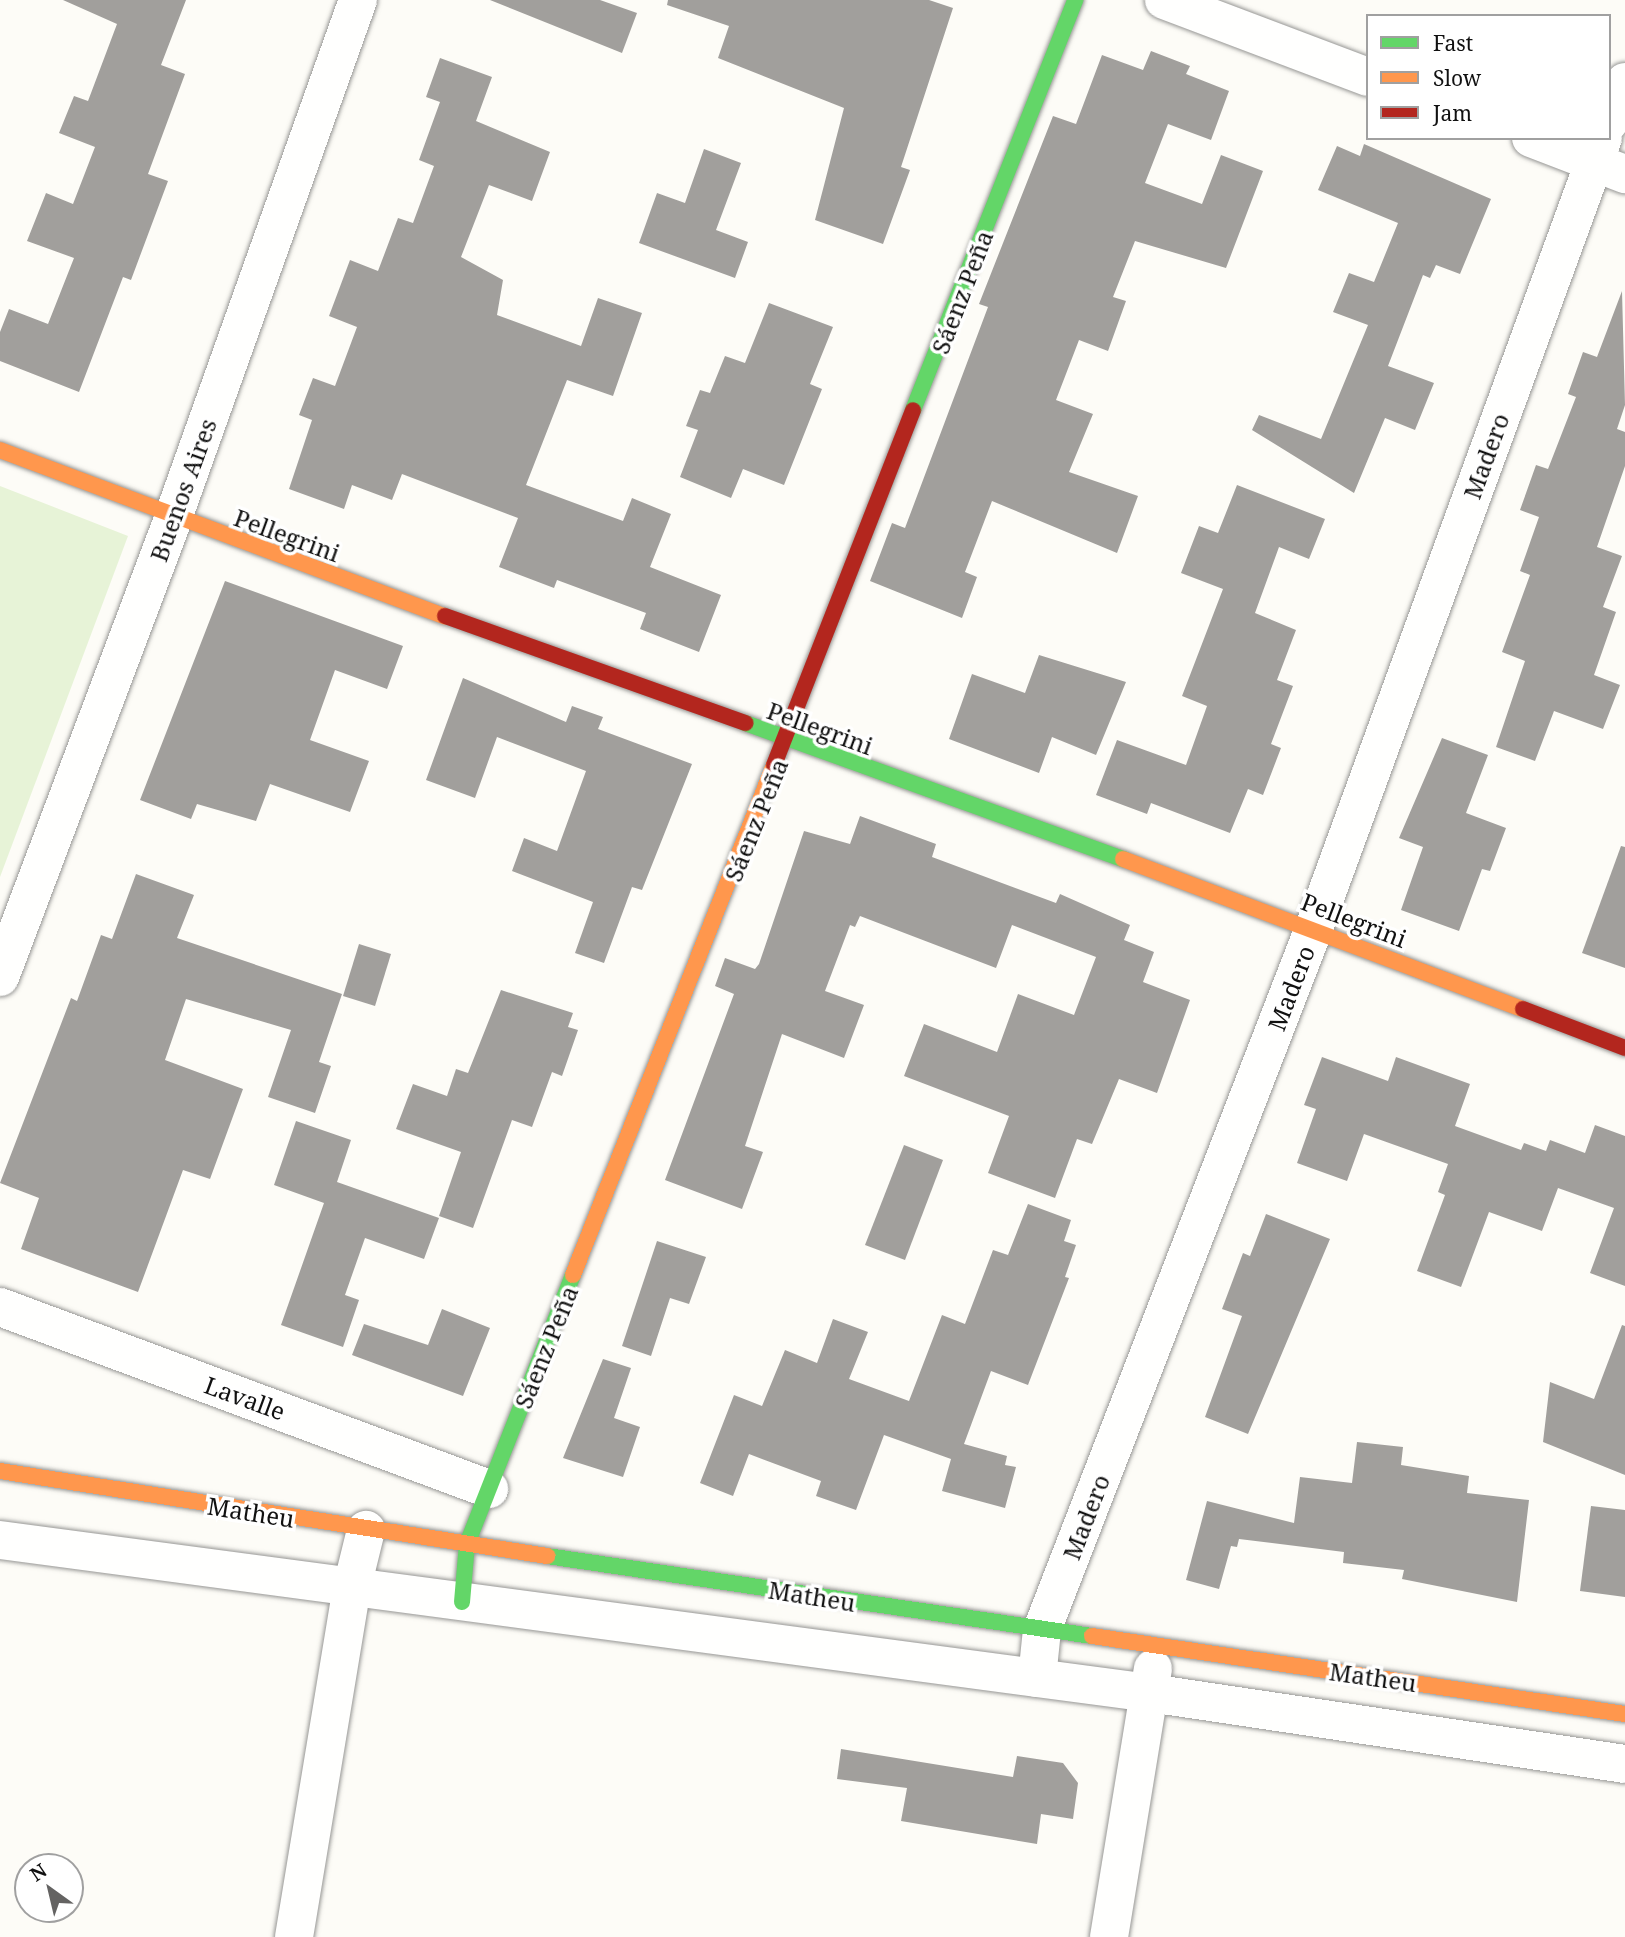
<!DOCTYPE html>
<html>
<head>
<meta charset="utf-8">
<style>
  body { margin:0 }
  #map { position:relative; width:1625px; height:1937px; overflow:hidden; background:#fdfcf7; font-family:"Noto Serif",serif }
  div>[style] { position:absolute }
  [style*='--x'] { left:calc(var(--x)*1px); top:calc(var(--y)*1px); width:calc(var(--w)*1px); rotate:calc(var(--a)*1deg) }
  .green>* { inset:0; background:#e7f3d7 }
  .building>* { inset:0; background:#a19f9c }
  .roads { filter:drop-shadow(0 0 2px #979795) drop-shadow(0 0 2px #979795) }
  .street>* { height:38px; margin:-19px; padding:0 19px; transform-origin:19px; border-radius:19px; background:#fffffe }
  .fast>* { height:16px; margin:-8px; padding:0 8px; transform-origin:8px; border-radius:8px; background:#63d668 }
  .slow>* { height:16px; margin:-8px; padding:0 8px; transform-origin:8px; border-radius:8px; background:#ff974d }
  .jam>* { height:16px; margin:-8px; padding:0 8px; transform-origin:8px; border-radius:8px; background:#b3261e }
  span { translate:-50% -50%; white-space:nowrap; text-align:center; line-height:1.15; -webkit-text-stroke:7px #fff; paint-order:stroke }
  .street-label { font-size:24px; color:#111 }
  .legend { position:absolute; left:1366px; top:14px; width:245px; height:126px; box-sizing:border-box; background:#fff; border:2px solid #a0a0a0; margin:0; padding:9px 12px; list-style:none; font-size:21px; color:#111 }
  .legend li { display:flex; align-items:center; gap:14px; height:35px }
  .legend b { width:35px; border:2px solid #a0a0a0 }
  .north { position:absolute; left:14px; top:1853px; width:70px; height:70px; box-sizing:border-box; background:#fff; border:2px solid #a0a0a0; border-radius:50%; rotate:326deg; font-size:19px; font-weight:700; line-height:28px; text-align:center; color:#111 }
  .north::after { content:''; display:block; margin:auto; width:24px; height:32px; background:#646362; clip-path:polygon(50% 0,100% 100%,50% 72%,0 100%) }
</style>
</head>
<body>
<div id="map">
  <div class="green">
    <div style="clip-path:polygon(0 486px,128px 536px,0 877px)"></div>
  </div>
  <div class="building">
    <div style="clip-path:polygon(63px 0,186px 0,161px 65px,185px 74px,148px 174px,168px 181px,131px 280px,123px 277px,79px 392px,0 361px,0 332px,9px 309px,48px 324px,74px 258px,27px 241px,46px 193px,73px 204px,95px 147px,59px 133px,74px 96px,88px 101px,117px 24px)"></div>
    <div style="clip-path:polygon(490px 0,600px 0,637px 13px,622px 53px)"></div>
    <div style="clip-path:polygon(668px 0,929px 0,953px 8px,901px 167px,910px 170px,883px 244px,815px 220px,844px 108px,718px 58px,729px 26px,667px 5px)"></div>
    <div style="clip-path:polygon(1151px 51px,1190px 66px,1186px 74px,1229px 91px,1211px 140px,1168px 124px,1145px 183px,1202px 204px,1221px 155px,1263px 171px,1226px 268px,1135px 241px,1113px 297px,1126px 301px,1108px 351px,1079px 340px,1056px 400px,1093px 414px,1069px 472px,1138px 496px,1117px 553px,992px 501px,965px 572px,977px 577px,962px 618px,870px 581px,892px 523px,905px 528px,988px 307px,979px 304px,1053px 116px,1076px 124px,1102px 55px,1143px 70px)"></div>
    <div style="clip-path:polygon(440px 58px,492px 77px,476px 121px,550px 152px,532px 201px,489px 185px,461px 257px,503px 280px,497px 315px,581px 346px,598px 298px,642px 313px,613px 396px,567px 380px,526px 485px,623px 521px,632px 498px,671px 514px,650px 567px,721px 595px,699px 652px,640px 629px,646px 613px,557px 580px,554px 588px,499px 567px,518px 518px,402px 474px,392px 500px,352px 485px,344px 509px,289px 489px,312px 420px,299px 415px,313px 378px,335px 386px,357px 327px,329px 316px,350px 260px,378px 271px,398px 218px,413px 223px,434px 166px,419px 160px,440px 102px,426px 97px)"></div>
    <div style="clip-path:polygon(1364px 144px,1491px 199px,1460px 274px,1436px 265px,1430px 278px,1423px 275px,1388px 366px,1434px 383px,1415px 430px,1385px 418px,1354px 493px,1252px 430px,1259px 415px,1321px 439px,1368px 325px,1333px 312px,1349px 273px,1374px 282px,1398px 223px,1318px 190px,1337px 146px,1360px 156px)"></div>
    <div style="clip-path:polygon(704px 149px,741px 163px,716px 230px,748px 242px,735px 278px,639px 243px,657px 193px,685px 203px)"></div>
    <div style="clip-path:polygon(1622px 291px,1625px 405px,1617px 429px,1625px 432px,1625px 466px,1597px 547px,1622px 556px,1603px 607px,1616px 612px,1594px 675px,1620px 685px,1603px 729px,1554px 711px,1535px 761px,1496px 747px,1525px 661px,1502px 652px,1530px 575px,1520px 571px,1539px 517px,1520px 510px,1536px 465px,1548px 469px,1576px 397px,1568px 394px,1583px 352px,1597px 357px)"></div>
    <div style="clip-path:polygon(769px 303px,833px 327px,810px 384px,822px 389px,784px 485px,743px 469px,731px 498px,680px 477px,698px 430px,686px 426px,700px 390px,710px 393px,725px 356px,745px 363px)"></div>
    <div style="clip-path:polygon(1237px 485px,1325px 519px,1309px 559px,1279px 547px,1255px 613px,1296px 630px,1277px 680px,1293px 686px,1271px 744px,1281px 748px,1263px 795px,1248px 789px,1230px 833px,1151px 803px,1147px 814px,1096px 795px,1117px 740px,1186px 765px,1207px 706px,1182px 696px,1223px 589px,1181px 573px,1199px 526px,1218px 533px)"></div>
    <div style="clip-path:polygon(225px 581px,403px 646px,387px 689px,335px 670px,310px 740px,369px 761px,350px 812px,270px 784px,256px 821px,197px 804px,191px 819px,140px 800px)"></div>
    <div style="clip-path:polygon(1039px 655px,1126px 682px,1096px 755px,1052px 737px,1039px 773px,949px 739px,972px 674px,1025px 693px)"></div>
    <div style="clip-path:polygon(463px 678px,566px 722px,572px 706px,603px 717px,598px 729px,692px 764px,642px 890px,632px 887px,604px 963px,575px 953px,593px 902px,512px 871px,524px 838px,557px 851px,586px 771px,497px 737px,475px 798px,426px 780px)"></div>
    <div style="clip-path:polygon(1442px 738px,1488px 755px,1466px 813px,1506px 828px,1490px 871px,1482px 869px,1459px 931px,1401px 910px,1423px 847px,1399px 838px)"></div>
    <div style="clip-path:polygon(860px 816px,936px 844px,932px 857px,1056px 903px,1060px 894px,1130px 925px,1124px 940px,1154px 952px,1143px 982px,1190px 1000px,1157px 1093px,1119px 1079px,1092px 1144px,1077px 1139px,1055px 1198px,988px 1173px,1009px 1116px,904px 1076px,924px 1024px,997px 1052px,1018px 994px,1074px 1015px,1096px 957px,1012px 925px,996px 968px,860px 916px,855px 927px,850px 925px,825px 991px,864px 1005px,844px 1058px,782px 1034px,745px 1146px,763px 1152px,742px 1209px,665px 1180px,734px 994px,715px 986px,725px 958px,755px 969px,759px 964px,804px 831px,850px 844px)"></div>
    <div style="clip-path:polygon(1621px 846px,1625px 847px,1625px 968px,1582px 953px)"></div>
    <div style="clip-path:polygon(136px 874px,194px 895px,177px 938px,342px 994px,319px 1062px,331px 1066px,315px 1113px,268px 1097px,291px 1030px,186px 999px,165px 1060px,243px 1089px,210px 1179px,183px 1170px,138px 1292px,21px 1249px,39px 1198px,0 1183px,71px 998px,77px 1001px,101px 935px,112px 939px)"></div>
    <div style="clip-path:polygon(359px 944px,391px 954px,375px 1006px,343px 996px)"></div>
    <div style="clip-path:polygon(501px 990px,573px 1013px,568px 1027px,578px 1030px,562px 1076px,552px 1072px,532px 1127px,512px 1120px,473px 1228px,439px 1216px,461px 1152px,396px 1129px,413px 1084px,447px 1096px,456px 1069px,468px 1073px)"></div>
    <div style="clip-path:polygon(1322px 1057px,1388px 1081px,1396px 1057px,1470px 1084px,1455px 1126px,1521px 1150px,1524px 1143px,1546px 1151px,1550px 1140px,1585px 1153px,1595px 1125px,1625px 1136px,1625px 1286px,1590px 1273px,1614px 1208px,1558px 1188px,1542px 1231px,1489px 1212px,1461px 1287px,1417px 1271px,1445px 1195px,1438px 1192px,1448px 1164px,1364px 1134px,1347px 1181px,1297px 1163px,1316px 1109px,1304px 1105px)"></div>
    <div style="clip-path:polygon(296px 1121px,351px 1140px,337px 1182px,439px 1218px,424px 1259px,365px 1238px,345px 1295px,359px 1300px,343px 1347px,281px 1325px,324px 1203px,274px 1185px)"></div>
    <div style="clip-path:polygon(904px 1145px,943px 1160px,905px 1260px,865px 1245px)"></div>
    <div style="clip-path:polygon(1028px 1204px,1071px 1220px,1064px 1241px,1076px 1245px,1065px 1277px,1069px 1278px,1028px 1385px,991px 1371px,964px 1444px,1007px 1456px,1005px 1465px,1016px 1467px,1005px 1508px,942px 1491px,951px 1459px,884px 1435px,856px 1510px,816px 1496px,821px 1481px,749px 1454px,733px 1496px,700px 1483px,734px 1395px,762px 1406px,785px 1350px,817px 1363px,833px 1319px,868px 1332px,849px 1379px,909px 1401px,942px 1315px,965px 1324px,993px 1250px,1008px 1255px)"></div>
    <div style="clip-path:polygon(1266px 1214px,1330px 1239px,1248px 1434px,1205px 1417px,1242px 1316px,1222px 1309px,1243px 1253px,1250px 1256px)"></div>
    <div style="clip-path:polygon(657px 1241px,706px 1257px,689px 1304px,670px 1298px,651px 1356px,622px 1346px)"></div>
    <div style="clip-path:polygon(442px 1309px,490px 1328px,463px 1396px,352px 1355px,364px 1324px,428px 1345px)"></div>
    <div style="clip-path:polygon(1622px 1325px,1625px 1326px,1625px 1475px,1543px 1442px,1550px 1382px,1594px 1399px)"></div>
    <div style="clip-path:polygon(603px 1359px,631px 1368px,614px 1418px,640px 1427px,623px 1477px,563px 1458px)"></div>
    <div style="clip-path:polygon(1357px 1442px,1403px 1447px,1401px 1465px,1469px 1476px,1467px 1493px,1529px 1500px,1517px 1602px,1402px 1579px,1404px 1570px,1343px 1563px,1344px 1552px,1239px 1539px,1237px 1547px,1231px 1546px,1219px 1589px,1186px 1580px,1207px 1501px,1294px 1523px,1300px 1477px,1352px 1483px)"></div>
    <div style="clip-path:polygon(1591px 1506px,1625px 1510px,1625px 1597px,1580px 1591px)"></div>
    <div style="clip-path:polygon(841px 1749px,1013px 1777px,1017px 1756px,1063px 1763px,1078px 1783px,1073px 1819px,1041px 1814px,1037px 1844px,901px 1821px,907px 1788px,837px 1779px)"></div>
  </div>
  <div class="roads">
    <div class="street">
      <div style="--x:1164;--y:0;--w:218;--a:20.7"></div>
      <div style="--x:1609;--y:122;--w:43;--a:-68.2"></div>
      <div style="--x:1531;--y:138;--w:101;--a:21"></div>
      <div style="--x:0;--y:977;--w:491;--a:-69.3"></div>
      <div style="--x:173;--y:518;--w:550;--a:-70.35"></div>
      <div style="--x:0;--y:1307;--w:522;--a:20.41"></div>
      <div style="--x:0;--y:1540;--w:1160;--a:7.58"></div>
      <div style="--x:1150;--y:1693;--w:480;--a:8.5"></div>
      <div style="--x:1037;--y:1678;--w:48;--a:-84.1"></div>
      <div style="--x:1042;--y:1630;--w:753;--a:-68.82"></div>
      <div style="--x:1314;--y:928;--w:841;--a:-69.91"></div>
      <div style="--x:294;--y:1937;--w:355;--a:-80.6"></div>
      <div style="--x:352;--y:1587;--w:59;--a:-76.2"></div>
      <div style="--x:1109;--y:1937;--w:272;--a:-80.7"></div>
    </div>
    <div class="fast">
      <div style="--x:913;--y:410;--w:441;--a:-68.4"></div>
      <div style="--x:745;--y:723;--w:402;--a:19.8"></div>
      <div style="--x:547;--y:1556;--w:551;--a:8.35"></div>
      <div style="--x:462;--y:1602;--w:58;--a:-85.1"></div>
      <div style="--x:467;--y:1544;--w:289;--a:-68.5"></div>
    </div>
    <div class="slow">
      <div style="--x:0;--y:450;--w:475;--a:20.5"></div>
      <div style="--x:1123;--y:859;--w:427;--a:20.6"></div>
      <div style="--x:573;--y:1275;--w:548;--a:-68.49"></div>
      <div style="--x:0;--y:1471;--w:554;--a:8.83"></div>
      <div style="--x:1092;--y:1636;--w:539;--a:8.33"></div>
    </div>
    <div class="jam">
      <div style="--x:445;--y:616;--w:319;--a:19.6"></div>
      <div style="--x:774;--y:765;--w:381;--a:-68.6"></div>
      <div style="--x:1523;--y:1009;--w:109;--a:20.9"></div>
    </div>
  </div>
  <div class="street-label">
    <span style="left:962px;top:292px;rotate:-69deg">Sáenz Peña</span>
    <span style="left:1486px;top:456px;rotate:-70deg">Madero</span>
    <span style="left:183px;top:490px;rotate:-70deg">Buenos Aires</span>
    <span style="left:287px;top:535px;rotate:20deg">Pellegrini</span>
    <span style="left:820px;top:728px;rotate:20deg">Pellegrini</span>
    <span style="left:756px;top:820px;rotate:-68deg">Sáenz Peña</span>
    <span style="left:1354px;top:920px;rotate:21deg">Pellegrini</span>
    <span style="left:1291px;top:988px;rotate:-69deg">Madero</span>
    <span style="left:546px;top:1347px;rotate:-68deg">Sáenz Peña</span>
    <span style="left:245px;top:1398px;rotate:20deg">Lavalle</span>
    <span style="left:251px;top:1512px;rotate:9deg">Matheu</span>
    <span style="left:1086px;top:1517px;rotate:-69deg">Madero</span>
    <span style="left:812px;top:1596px;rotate:9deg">Matheu</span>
    <span style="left:1373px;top:1677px;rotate:8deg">Matheu</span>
  </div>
  <ul class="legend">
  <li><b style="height:9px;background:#63d668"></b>Fast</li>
  <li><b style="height:9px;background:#ff974d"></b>Slow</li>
  <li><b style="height:9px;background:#b3261e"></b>Jam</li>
  </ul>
  <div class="north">N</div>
</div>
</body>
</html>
